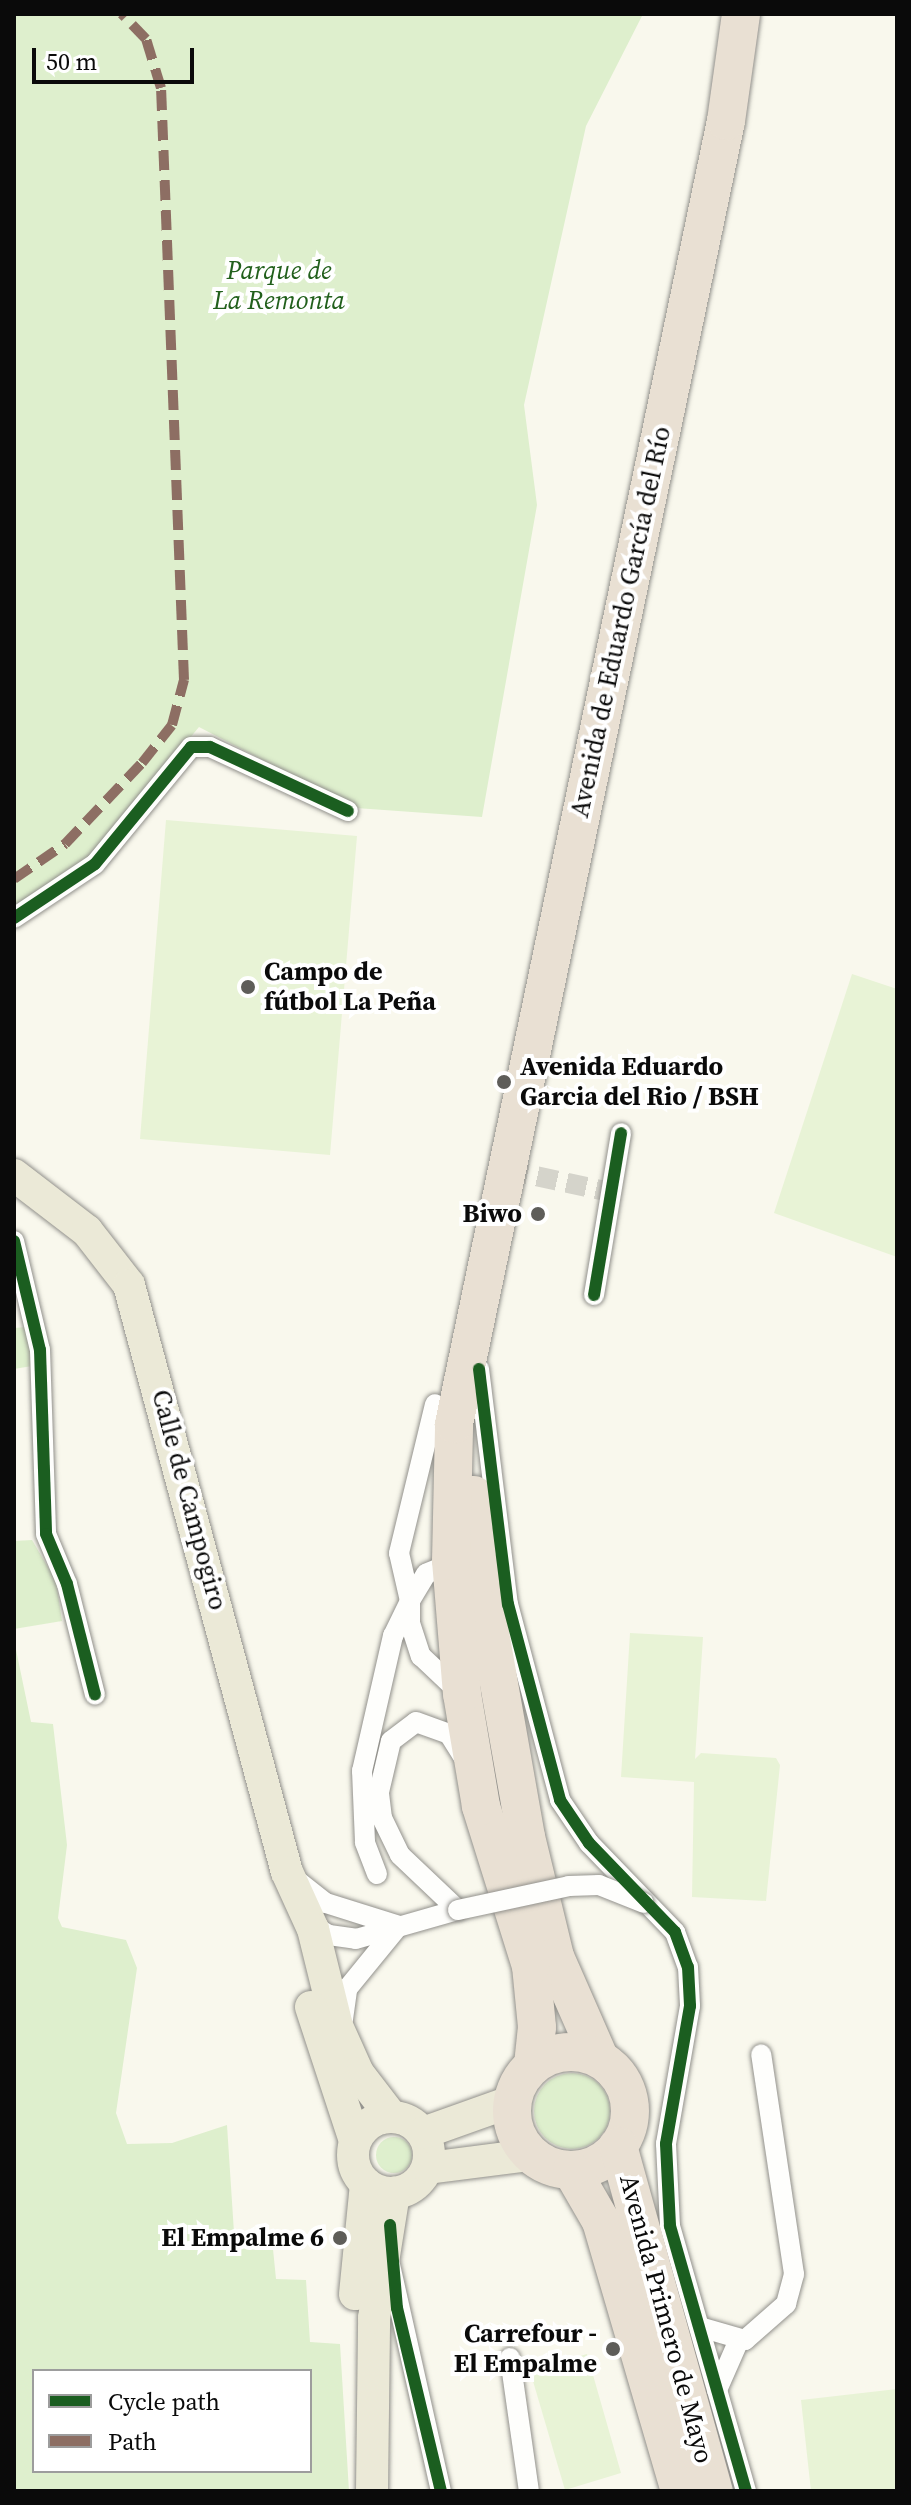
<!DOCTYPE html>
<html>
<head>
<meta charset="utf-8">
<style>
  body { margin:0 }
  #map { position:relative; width:911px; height:2505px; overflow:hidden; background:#f9f8ed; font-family:"Source Serif 4",serif }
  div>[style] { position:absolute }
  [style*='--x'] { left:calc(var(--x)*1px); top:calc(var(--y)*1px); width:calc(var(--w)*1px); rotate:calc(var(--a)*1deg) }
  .green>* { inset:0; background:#deefcd }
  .round { border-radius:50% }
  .pitch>* { inset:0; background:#e8f3d6 }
  .street-tunnel>* { height:20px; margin-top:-10px; transform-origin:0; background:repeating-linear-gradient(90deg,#d5d4cb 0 20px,transparent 0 30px) }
  .roads { filter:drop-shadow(0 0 2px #92918c) drop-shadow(0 0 2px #92918c) }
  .street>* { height:20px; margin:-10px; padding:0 10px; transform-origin:10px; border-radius:10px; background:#fefefc }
  .primary>* { height:32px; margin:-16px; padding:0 16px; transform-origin:16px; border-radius:16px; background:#ebe9d7 }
  .primary>.ring { margin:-16px; padding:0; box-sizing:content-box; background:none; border:32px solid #ebe9d7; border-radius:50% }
  .highway>* { height:38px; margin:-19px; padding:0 19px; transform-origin:19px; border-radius:19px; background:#e9e0d3 }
  .highway>.ring { margin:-19px; padding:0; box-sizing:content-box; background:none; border:38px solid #e9e0d3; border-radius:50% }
  .bridges { filter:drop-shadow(0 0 2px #92918c) drop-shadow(0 0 2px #92918c) }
  .street-bridge>* { height:20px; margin:-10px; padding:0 10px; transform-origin:10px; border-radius:10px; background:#fefefc }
  .quiet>* { height:10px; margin-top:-5px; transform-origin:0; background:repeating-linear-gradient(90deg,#8d6e63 0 20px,transparent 0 30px) }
  .cycleway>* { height:12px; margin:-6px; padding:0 6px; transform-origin:6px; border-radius:6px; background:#1b5e20 }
  .dots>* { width:22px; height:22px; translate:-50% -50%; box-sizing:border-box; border:4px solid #fff; border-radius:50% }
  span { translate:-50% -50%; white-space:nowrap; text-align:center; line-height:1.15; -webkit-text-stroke:8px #fff; paint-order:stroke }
  .park-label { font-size:26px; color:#22601c; font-style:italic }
  .street-label { font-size:26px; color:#0a0a0a }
  .poi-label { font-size:26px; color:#0a0a0a; font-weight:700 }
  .left { translate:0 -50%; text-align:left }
  .right { translate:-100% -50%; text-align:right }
  .frame { position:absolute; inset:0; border:16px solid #0a0a0a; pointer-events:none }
  .legend { position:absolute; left:32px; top:2369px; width:280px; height:104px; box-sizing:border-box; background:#fff; border:2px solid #9d9d9d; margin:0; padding:10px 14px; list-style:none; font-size:24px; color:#0a0a0a }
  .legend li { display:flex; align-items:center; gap:16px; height:40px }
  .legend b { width:40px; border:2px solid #9d9d9d }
  .scale { position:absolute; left:32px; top:48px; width:162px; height:36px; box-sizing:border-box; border:4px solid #0a0a0a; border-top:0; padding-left:10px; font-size:24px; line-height:28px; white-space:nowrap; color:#0a0a0a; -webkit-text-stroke:6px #fff; paint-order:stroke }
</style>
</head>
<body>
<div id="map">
  <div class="green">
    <div style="clip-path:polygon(14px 14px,643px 14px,586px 126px,524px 405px,537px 505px,482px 817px,356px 808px,199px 727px,89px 859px,14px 907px)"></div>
    <div style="clip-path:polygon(27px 1327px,32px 1366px,14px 1369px,14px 1328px)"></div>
    <div style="clip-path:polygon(32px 1540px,56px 1581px,62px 1621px,14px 1629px,14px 1541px)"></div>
    <div style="clip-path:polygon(evenodd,14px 1640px,31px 1722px,53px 1724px,67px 1845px,58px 1918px,62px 1927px,126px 1940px,137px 1968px,116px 2113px,127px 2144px,172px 2143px,227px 2125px,235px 2248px,273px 2249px,276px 2279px,306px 2280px,310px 2342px,340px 2344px,349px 2491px,14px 2491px,14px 1640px,310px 2371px,310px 2471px,34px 2471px,34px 2371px,310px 2371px)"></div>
    <div class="round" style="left:534px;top:2073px;width:76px;height:76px"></div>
    <div class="round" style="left:376px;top:2137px;width:36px;height:36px"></div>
  </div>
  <div class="pitch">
    <div style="clip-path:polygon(166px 820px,357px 836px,330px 1155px,140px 1139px)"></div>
    <div style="clip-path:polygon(852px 974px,897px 989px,897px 1257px,774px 1213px)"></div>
    <div style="clip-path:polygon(630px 1633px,703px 1637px,695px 1759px,701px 1753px,776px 1758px,780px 1765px,766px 1901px,692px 1897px,694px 1782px,621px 1777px)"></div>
    <div style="clip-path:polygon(587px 2354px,621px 2473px,565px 2490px,530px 2371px)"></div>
    <div style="clip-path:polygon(897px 2389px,897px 2491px,811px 2491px,801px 2400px)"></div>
  </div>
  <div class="street-tunnel">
    <div style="--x:508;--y:1170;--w:104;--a:12.2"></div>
  </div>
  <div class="roads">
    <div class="street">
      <div style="--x:14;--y:918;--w:97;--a:-33.7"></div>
      <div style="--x:95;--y:864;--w:151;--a:-50.6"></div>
      <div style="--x:191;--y:747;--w:19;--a:0"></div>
      <div style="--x:210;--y:747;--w:152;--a:24.9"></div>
      <div style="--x:14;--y:1241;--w:112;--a:76.6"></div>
      <div style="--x:40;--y:1350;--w:184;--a:88.1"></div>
      <div style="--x:46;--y:1534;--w:54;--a:67.2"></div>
      <div style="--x:67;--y:1584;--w:114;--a:75.8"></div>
      <div style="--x:594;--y:1295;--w:164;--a:-80.5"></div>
      <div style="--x:479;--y:1369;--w:237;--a:83"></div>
      <div style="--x:508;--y:1604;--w:203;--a:75.1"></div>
      <div style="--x:560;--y:1800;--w:52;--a:56"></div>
      <div style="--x:589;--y:1843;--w:124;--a:46"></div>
      <div style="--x:675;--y:1932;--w:37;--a:70"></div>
      <div style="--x:688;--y:1967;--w:39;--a:87"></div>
      <div style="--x:690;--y:2006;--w:140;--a:99.9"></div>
      <div style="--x:666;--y:2144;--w:82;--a:87.2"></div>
      <div style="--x:670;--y:2226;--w:276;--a:74"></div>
      <div style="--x:455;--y:1562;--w:31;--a:158"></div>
      <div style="--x:426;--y:1574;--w:31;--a:121"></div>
      <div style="--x:410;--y:1601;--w:22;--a:90"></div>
      <div style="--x:410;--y:1623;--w:35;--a:72"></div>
      <div style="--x:421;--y:1656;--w:55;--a:43.5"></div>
      <div style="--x:377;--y:1874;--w:34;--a:-111"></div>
      <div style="--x:365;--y:1842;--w:71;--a:-92.4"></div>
      <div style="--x:362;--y:1771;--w:139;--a:-77.1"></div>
      <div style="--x:393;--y:1636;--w:39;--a:-64"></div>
      <div style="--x:410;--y:1601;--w:49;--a:-102.9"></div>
      <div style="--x:399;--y:1553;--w:153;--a:-76.4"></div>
      <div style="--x:295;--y:1879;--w:39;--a:38"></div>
      <div style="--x:326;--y:1903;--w:77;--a:17.5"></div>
      <div style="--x:307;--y:1922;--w:26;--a:31"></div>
      <div style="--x:329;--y:1935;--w:27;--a:8"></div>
      <div style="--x:356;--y:1939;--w:106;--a:-15.9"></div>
      <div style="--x:458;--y:1910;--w:80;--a:-136.5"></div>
      <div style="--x:400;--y:1855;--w:41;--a:-115.9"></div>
      <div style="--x:382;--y:1818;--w:26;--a:-97"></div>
      <div style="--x:379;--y:1792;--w:52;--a:-76.8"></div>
      <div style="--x:391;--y:1741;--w:31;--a:-37"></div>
      <div style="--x:416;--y:1722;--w:35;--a:20"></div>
      <div style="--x:449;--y:1734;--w:26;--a:58"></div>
      <div style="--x:343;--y:2019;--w:30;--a:-82"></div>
      <div style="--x:347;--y:1989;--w:77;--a:-50.8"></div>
      <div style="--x:390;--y:2265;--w:232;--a:77.3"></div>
      <div style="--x:700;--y:2327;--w:47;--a:16.1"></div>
      <div style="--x:745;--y:2340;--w:55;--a:-41.3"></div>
      <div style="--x:786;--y:2304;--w:31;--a:-75"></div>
      <div style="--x:794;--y:2274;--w:222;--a:-98.5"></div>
      <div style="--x:510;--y:2358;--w:134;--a:81.9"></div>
      <div style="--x:717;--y:2390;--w:55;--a:-66.3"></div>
    </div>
    <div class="primary">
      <div style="--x:14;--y:1175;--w:92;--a:37.5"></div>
      <div style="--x:87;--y:1231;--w:68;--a:52.1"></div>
      <div style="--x:129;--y:1285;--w:608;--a:74.94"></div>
      <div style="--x:287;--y:1872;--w:63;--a:65.5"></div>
      <div style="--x:313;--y:1929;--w:100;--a:76.1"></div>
      <div style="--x:337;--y:2026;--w:51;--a:65.9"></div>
      <div style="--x:358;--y:2073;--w:54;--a:52.5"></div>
      <div style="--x:311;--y:2007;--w:141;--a:71.8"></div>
      <div class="ring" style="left:353px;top:2117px;width:44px;height:44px"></div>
      <div style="--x:423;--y:2133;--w:96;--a:-19.6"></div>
      <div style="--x:428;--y:2168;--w:103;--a:-7.3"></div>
      <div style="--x:355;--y:2294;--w:111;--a:-84.3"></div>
      <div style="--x:372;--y:2491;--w:173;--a:-89.3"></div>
      <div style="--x:374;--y:2318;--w:127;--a:-80.9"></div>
    </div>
    <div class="highway">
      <div style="--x:474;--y:1495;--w:116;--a:84"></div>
      <div style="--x:486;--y:1610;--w:230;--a:80"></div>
      <div style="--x:526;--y:1837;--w:123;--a:76.4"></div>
      <div style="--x:555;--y:1957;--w:109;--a:66.3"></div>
      <div class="ring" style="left:512px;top:2052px;width:80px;height:80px"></div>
      <div style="--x:533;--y:2065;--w:38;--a:-84"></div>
      <div style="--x:537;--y:2027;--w:61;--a:-95.6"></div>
      <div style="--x:531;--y:1966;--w:168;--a:-107.4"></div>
      <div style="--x:481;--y:1806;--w:114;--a:-99.6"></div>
      <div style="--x:462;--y:1694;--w:133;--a:-94.7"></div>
      <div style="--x:451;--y:1561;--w:137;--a:-88.7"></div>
      <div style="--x:454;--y:1424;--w:1331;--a:-78.21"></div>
      <div style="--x:726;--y:121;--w:108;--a:-82"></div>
      <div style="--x:618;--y:2146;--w:358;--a:74.5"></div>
      <div style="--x:572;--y:2171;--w:58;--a:59.9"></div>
      <div style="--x:601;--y:2221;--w:281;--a:73.7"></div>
    </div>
  </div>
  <div class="bridges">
    <div class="street-bridge">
      <div style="--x:458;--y:1910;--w:114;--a:-12.2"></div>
      <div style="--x:569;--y:1886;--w:30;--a:-2"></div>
      <div style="--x:599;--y:1885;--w:48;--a:21.8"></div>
    </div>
  </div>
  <div class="quiet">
    <div style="--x:14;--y:879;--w:62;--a:-34.5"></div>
    <div style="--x:65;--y:844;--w:112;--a:-46.5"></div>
    <div style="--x:142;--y:763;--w:48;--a:-51.7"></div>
    <div style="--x:172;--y:725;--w:47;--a:-75.1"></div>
    <div style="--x:184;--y:680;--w:592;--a:-92.22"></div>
    <div style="--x:161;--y:88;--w:51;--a:-107"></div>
    <div style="--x:146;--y:39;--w:35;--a:-134"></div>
  </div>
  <div class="cycleway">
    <div style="--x:14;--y:918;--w:97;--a:-33.7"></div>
    <div style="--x:95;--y:864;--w:151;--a:-50.6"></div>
    <div style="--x:191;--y:747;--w:19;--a:0"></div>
    <div style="--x:210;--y:747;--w:152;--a:24.9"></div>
    <div style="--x:14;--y:1241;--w:112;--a:76.6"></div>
    <div style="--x:40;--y:1350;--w:184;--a:88.1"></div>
    <div style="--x:46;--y:1534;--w:54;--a:67.2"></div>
    <div style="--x:67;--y:1584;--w:114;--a:75.8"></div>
    <div style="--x:594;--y:1295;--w:164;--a:-80.5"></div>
    <div style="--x:479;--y:1369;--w:237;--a:83"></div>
    <div style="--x:508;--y:1604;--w:203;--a:75.1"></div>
    <div style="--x:560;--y:1800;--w:52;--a:56"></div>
    <div style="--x:589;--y:1843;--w:124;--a:46"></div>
    <div style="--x:675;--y:1932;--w:37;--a:70"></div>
    <div style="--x:688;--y:1967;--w:39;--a:87"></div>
    <div style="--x:690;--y:2006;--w:140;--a:99.9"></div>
    <div style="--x:666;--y:2144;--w:82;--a:87.2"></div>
    <div style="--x:670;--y:2226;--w:276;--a:74"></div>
    <div style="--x:390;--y:2225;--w:83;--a:85.2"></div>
    <div style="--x:397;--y:2308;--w:188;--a:76.5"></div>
  </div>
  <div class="dots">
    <div style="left:248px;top:987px;background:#5e5d59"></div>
    <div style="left:504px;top:1082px;background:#5e5d59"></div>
    <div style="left:538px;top:1214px;background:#5e5d59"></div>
    <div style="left:340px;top:2238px;background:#5e5d59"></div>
    <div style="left:613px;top:2349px;background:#5e5d59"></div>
  </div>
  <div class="park-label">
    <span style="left:279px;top:286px">Parque de<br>La Remonta</span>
  </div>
  <div class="street-label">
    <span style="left:621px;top:622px;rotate:-78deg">Avenida de Eduardo García del Río</span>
    <span style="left:189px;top:1500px;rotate:75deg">Calle de Campogiro</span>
    <span style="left:666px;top:2319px;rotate:75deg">Avenida Primero de Mayo</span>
  </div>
  <div class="poi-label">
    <span class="left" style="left:264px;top:987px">Campo de<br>fútbol La Peña</span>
    <span class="left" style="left:520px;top:1082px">Avenida Eduardo<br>Garcia del Rio / BSH</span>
    <span class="right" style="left:522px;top:1214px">Biwo</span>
    <span class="right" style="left:324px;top:2238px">El Empalme 6</span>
    <span class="right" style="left:597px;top:2349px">Carrefour -<br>El Empalme</span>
  </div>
  <div class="frame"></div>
  <ul class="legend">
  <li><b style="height:10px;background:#1b5e20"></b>Cycle path</li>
  <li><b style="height:10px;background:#8d6e63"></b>Path</li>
  </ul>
  <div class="scale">50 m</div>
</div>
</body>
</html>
